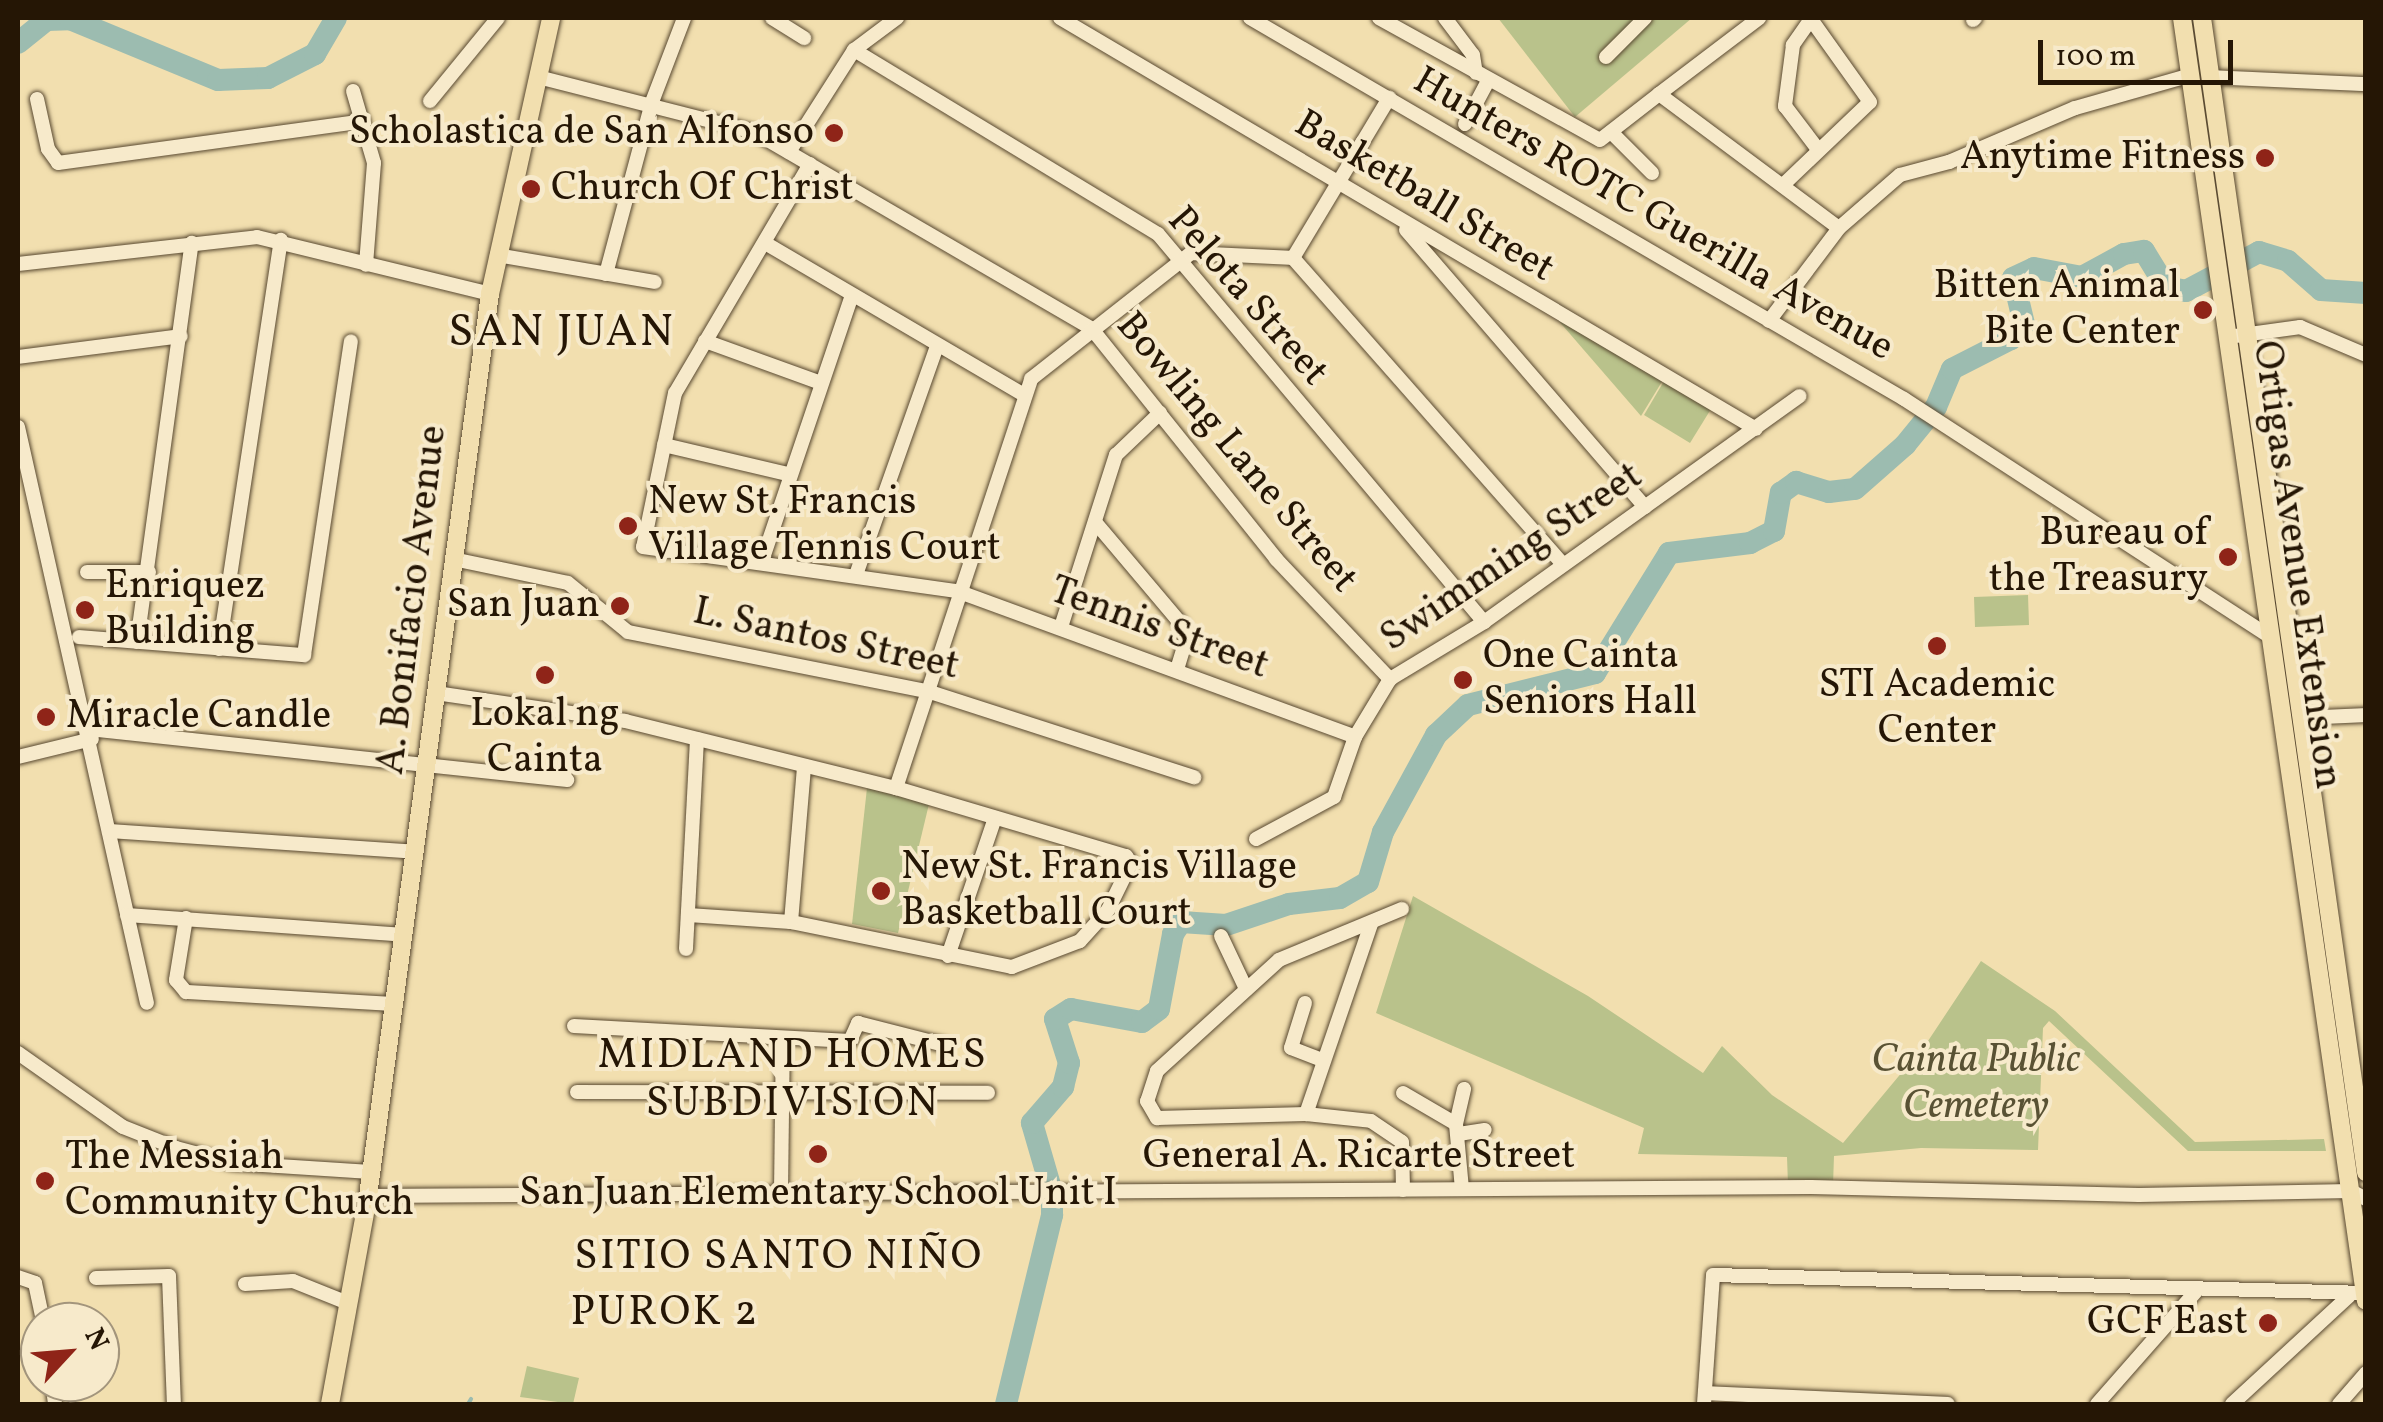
<!DOCTYPE html>
<html>
<head>
<meta charset="utf-8">
<style>
  body { margin:0 }
  #map { position:relative; width:2383px; height:1422px; overflow:hidden; background:#f2dfaf; font-family:Vollkorn,serif }
  div>[style] { position:absolute }
  [style*='--x'] { left:calc(var(--x)*1px); top:calc(var(--y)*1px); width:calc(var(--w)*1px); rotate:calc(var(--a)*1deg) }
  .green>* { inset:0; background:#b9c28b }
  .stream>* { height:4px; margin:-2px; padding:0 2px; transform-origin:2px; border-radius:2px; background:#9cbcb0 }
  .river>* { height:22px; margin:-11px; padding:0 11px; transform-origin:11px; border-radius:11px; background:#9cbcb0 }
  .roads { filter:drop-shadow(0 0 2px #584830) drop-shadow(0 0 2px #584830) }
  .minor>* { height:14px; margin:-7px; padding:0 7px; transform-origin:7px; border-radius:7px; background:#f7eacb }
  .major>* { height:18px; margin:-9px; padding:0 9px; transform-origin:9px; border-radius:9px; background:#f2dfaf }
  .dots>* { width:28px; height:28px; translate:-50% -50%; box-sizing:border-box; border:5px solid #f7eacb; border-radius:50% }
  span { translate:-50% -50%; white-space:nowrap; text-align:center; line-height:1.15; -webkit-text-stroke:8px #f7eacb; paint-order:stroke }
  .poi-label { font-size:40px; color:#251605 }
  .right { translate:-100% -50%; text-align:right }
  .left { translate:0 -50%; text-align:left }
  .street-label { font-size:40px; color:#251605 }
  .park-label { font-size:40px; color:#595234; font-style:italic }
  .neighbourhood-label { font-size:42px; color:#251605; letter-spacing:2.5px }
  .quarter-label { font-size:45px; color:#251605; letter-spacing:2.5px }
  .frame { position:absolute; inset:0; border:20px solid #251605; pointer-events:none }
  .north { position:absolute; left:20px; top:1302px; width:100px; height:100px; box-sizing:border-box; background:#f7eacb; border:2px solid #a3957c; border-radius:50%; rotate:64deg; font-size:28px; font-weight:700; line-height:40px; text-align:center; color:#251605 }
  .north::after { content:''; display:block; margin:auto; width:35px; height:45px; background:#8f2418; clip-path:polygon(50% 0,100% 100%,50% 72%,0 100%) }
  .scale { position:absolute; left:2038px; top:40px; width:195px; height:45px; box-sizing:border-box; border:5px solid #251605; border-top:0; padding-left:12px; font-size:30px; line-height:35px; white-space:nowrap; color:#251605; -webkit-text-stroke:8px #f7eacb; paint-order:stroke }
</style>
</head>
<body>
<div id="map">
  <div class="green">
    <div style="clip-path:polygon(1498px 18px,1692px 18px,1575px 117px)"></div>
    <div style="clip-path:polygon(1551px 312px,1663px 380px,1641px 416px)"></div>
    <div style="clip-path:polygon(1664px 381px,1711px 409px,1690px 443px,1644px 415px)"></div>
    <div style="clip-path:polygon(2028px 595px,2029px 625px,1975px 627px,1974px 597px)"></div>
    <div style="clip-path:polygon(867px 788px,929px 804px,898px 933px,852px 924px)"></div>
    <div style="clip-path:polygon(1413px 896px,1588px 996px,1703px 1073px,1722px 1046px,1772px 1095px,1843px 1143px,1928px 1041px,1981px 961px,2055px 1011px,2195px 1142px,2324px 1139px,2326px 1151px,2188px 1151px,2049px 1021px,2043px 1028px,2038px 1150px,1921px 1148px,1834px 1156px,1833px 1185px,1788px 1185px,1787px 1157px,1638px 1154px,1644px 1128px,1376px 1013px)"></div>
    <div style="clip-path:polygon(527px 1366px,579px 1378px,573px 1404px,520px 1397px)"></div>
  </div>
  <div class="stream">
    <div style="--x:468;--y:1404;--w:6;--a:-59"></div>
  </div>
  <div class="river">
    <div style="--x:18;--y:43;--w:36;--a:-39"></div>
    <div style="--x:46;--y:20;--w:24;--a:-2"></div>
    <div style="--x:70;--y:19;--w:160;--a:22.4"></div>
    <div style="--x:218;--y:80;--w:50;--a:-2.3"></div>
    <div style="--x:268;--y:78;--w:53;--a:-27.1"></div>
    <div style="--x:315;--y:54;--w:42;--a:-59.7"></div>
    <div style="--x:1006;--y:1404;--w:195;--a:-76.3"></div>
    <div style="--x:1052;--y:1215;--w:23;--a:-90"></div>
    <div style="--x:1052;--y:1192;--w:72;--a:-106.2"></div>
    <div style="--x:1032;--y:1123;--w:48;--a:-49.3"></div>
    <div style="--x:1063;--y:1087;--w:25;--a:-76"></div>
    <div style="--x:1069;--y:1063;--w:46;--a:-107.7"></div>
    <div style="--x:1055;--y:1019;--w:19;--a:-32"></div>
    <div style="--x:1071;--y:1009;--w:72;--a:10.4"></div>
    <div style="--x:1142;--y:1022;--w:21;--a:-37"></div>
    <div style="--x:1159;--y:1009;--w:76;--a:-79.4"></div>
    <div style="--x:1173;--y:934;--w:14;--a:-56"></div>
    <div style="--x:1181;--y:922;--w:45;--a:3.8"></div>
    <div style="--x:1226;--y:925;--w:66;--a:-18.4"></div>
    <div style="--x:1289;--y:904;--w:51;--a:-6.7"></div>
    <div style="--x:1340;--y:898;--w:32;--a:-30"></div>
    <div style="--x:1368;--y:882;--w:52;--a:-73.3"></div>
    <div style="--x:1383;--y:832;--w:111;--a:-61.3"></div>
    <div style="--x:1436;--y:735;--w:44;--a:-43.2"></div>
    <div style="--x:1468;--y:705;--w:131;--a:-14.1"></div>
    <div style="--x:1595;--y:673;--w:141;--a:-58.3"></div>
    <div style="--x:1669;--y:553;--w:82;--a:-7"></div>
    <div style="--x:1750;--y:543;--w:27;--a:-27"></div>
    <div style="--x:1774;--y:531;--w:39;--a:-80"></div>
    <div style="--x:1781;--y:493;--w:19;--a:-36"></div>
    <div style="--x:1796;--y:482;--w:34;--a:17"></div>
    <div style="--x:1829;--y:492;--w:26;--a:-7"></div>
    <div style="--x:1855;--y:489;--w:67;--a:-41.3"></div>
    <div style="--x:1905;--y:445;--w:49;--a:-50.8"></div>
    <div style="--x:1936;--y:407;--w:41;--a:-67.2"></div>
    <div style="--x:1952;--y:369;--w:66;--a:-27"></div>
    <div style="--x:2011;--y:339;--w:20;--a:-49"></div>
    <div style="--x:2024;--y:324;--w:47;--a:-103.4"></div>
    <div style="--x:2013;--y:278;--w:23;--a:-25"></div>
    <div style="--x:2034;--y:268;--w:49;--a:10.6"></div>
    <div style="--x:2082;--y:277;--w:48;--a:-28.7"></div>
    <div style="--x:2124;--y:254;--w:20;--a:-9"></div>
    <div style="--x:2144;--y:251;--w:42;--a:58.6"></div>
    <div style="--x:2166;--y:287;--w:20;--a:11"></div>
    <div style="--x:2186;--y:291;--w:83;--a:-28.1"></div>
    <div style="--x:2259;--y:252;--w:30;--a:17"></div>
    <div style="--x:2288;--y:261;--w:44;--a:41.3"></div>
    <div style="--x:2321;--y:290;--w:45;--a:3.8"></div>
  </div>
  <div class="roads">
    <div class="minor">
      <div style="--x:772;--y:18;--w:38;--a:32"></div>
      <div style="--x:1060;--y:18;--w:808;--a:30.56"></div>
      <div style="--x:1250;--y:18;--w:757;--a:30.22"></div>
      <div style="--x:1904;--y:399;--w:437;--a:33"></div>
      <div style="--x:1379;--y:18;--w:252;--a:28.9"></div>
      <div style="--x:1600;--y:140;--w:75;--a:-37.9"></div>
      <div style="--x:1659;--y:94;--w:224;--a:36.7"></div>
      <div style="--x:1445;--y:18;--w:46;--a:52.9"></div>
      <div style="--x:1473;--y:55;--w:18;--a:81"></div>
      <div style="--x:1811;--y:19;--w:32;--a:125"></div>
      <div style="--x:1793;--y:45;--w:62;--a:97.5"></div>
      <div style="--x:1785;--y:106;--w:53;--a:52.7"></div>
      <div style="--x:1973;--y:20;--w:3;--a:-45"></div>
      <div style="--x:854;--y:50;--w:355;--a:31.2"></div>
      <div style="--x:1158;--y:234;--w:507;--a:49.96"></div>
      <div style="--x:1606;--y:57;--w:55;--a:-45"></div>
      <div style="--x:538;--y:77;--w:223;--a:14.3"></div>
      <div style="--x:754;--y:132;--w:391;--a:30.2"></div>
      <div style="--x:1092;--y:329;--w:295;--a:51.3"></div>
      <div style="--x:1276;--y:559;--w:166;--a:46.5"></div>
      <div style="--x:2210;--y:77;--w:156;--a:2.6"></div>
      <div style="--x:353;--y:91;--w:75;--a:73.7"></div>
      <div style="--x:374;--y:163;--w:102;--a:94.5"></div>
      <div style="--x:1659;--y:94;--w:126;--a:-37.2"></div>
      <div style="--x:37;--y:99;--w:51;--a:77.6"></div>
      <div style="--x:48;--y:149;--w:17;--a:54"></div>
      <div style="--x:58;--y:163;--w:308;--a:-7.8"></div>
      <div style="--x:430;--y:101;--w:107;--a:-50.7"></div>
      <div style="--x:1465;--y:124;--w:49;--a:-61.9"></div>
      <div style="--x:1611;--y:132;--w:58;--a:45"></div>
      <div style="--x:789;--y:152;--w:121;--a:-57.5"></div>
      <div style="--x:854;--y:50;--w:54;--a:-36.7"></div>
      <div style="--x:810;--y:164;--w:266;--a:120.5"></div>
      <div style="--x:675;--y:393;--w:157;--a:101.7"></div>
      <div style="--x:643;--y:547;--w:317;--a:8"></div>
      <div style="--x:957;--y:591;--w:424;--a:20.1"></div>
      <div style="--x:1783;--y:185;--w:120;--a:-43.7"></div>
      <div style="--x:1870;--y:102;--w:103;--a:-125.5"></div>
      <div style="--x:1406;--y:230;--w:366;--a:49.2"></div>
      <div style="--x:765;--y:243;--w:297;--a:30.4"></div>
      <div style="--x:497;--y:255;--w:160;--a:9.7"></div>
      <div style="--x:1293;--y:258;--w:408;--a:48.6"></div>
      <div style="--x:18;--y:264;--w:241;--a:-6.4"></div>
      <div style="--x:257;--y:237;--w:240;--a:13.7"></div>
      <div style="--x:606;--y:274;--w:178;--a:-75"></div>
      <div style="--x:652;--y:102;--w:90;--a:-69.1"></div>
      <div style="--x:1769;--y:321;--w:116;--a:-53"></div>
      <div style="--x:1839;--y:228;--w:81;--a:-41"></div>
      <div style="--x:1900;--y:175;--w:51;--a:-14.9"></div>
      <div style="--x:1949;--y:162;--w:137;--a:-23.2"></div>
      <div style="--x:2075;--y:108;--w:121;--a:-15.9"></div>
      <div style="--x:2228;--y:337;--w:73;--a:-7.9"></div>
      <div style="--x:2300;--y:327;--w:72;--a:23"></div>
      <div style="--x:705;--y:341;--w:123;--a:19.9"></div>
      <div style="--x:18;--y:357;--w:164;--a:-7.3"></div>
      <div style="--x:18;--y:427;--w:590;--a:77.38"></div>
      <div style="--x:664;--y:445;--w:127;--a:13.2"></div>
      <div style="--x:1095;--y:522;--w:135;--a:49.8"></div>
      <div style="--x:1182;--y:625;--w:16;--a:75"></div>
      <div style="--x:1186;--y:640;--w:30;--a:107"></div>
      <div style="--x:453;--y:559;--w:117;--a:11.8"></div>
      <div style="--x:568;--y:583;--w:77;--a:39.2"></div>
      <div style="--x:628;--y:632;--w:305;--a:11.2"></div>
      <div style="--x:927;--y:691;--w:281;--a:17.9"></div>
      <div style="--x:762;--y:561;--w:278;--a:-71.3"></div>
      <div style="--x:87;--y:572;--w:62;--a:0"></div>
      <div style="--x:857;--y:572;--w:240;--a:-70.5"></div>
      <div style="--x:1061;--y:627;--w:181;--a:-72.3"></div>
      <div style="--x:1116;--y:455;--w:61;--a:-43.7"></div>
      <div style="--x:79;--y:637;--w:226;--a:4.6"></div>
      <div style="--x:304;--y:655;--w:317;--a:-81.5"></div>
      <div style="--x:137;--y:642;--w:403;--a:-82.2"></div>
      <div style="--x:219;--y:649;--w:414;--a:-81.4"></div>
      <div style="--x:436;--y:693;--w:191;--a:8.4"></div>
      <div style="--x:625;--y:721;--w:279;--a:13.9"></div>
      <div style="--x:896;--y:788;--w:240;--a:16.5"></div>
      <div style="--x:1126;--y:856;--w:9;--a:54"></div>
      <div style="--x:1131;--y:863;--w:52;--a:116.1"></div>
      <div style="--x:1108;--y:910;--w:42;--a:132.1"></div>
      <div style="--x:1080;--y:941;--w:73;--a:159.1"></div>
      <div style="--x:1012;--y:967;--w:226;--a:-168.5"></div>
      <div style="--x:791;--y:922;--w:103;--a:-176.1"></div>
      <div style="--x:2302;--y:718;--w:64;--a:-2.7"></div>
      <div style="--x:89;--y:729;--w:481;--a:6.1"></div>
      <div style="--x:18;--y:757;--w:76;--a:-13.7"></div>
      <div style="--x:896;--y:788;--w:431;--a:-71.7"></div>
      <div style="--x:1031;--y:379;--w:204;--a:-38.2"></div>
      <div style="--x:1191;--y:253;--w:102;--a:2.8"></div>
      <div style="--x:1293;--y:258;--w:187;--a:-59"></div>
      <div style="--x:109;--y:831;--w:307;--a:3.9"></div>
      <div style="--x:1256;--y:839;--w:89;--a:-28.3"></div>
      <div style="--x:1334;--y:797;--w:64;--a:-70.7"></div>
      <div style="--x:1355;--y:737;--w:68;--a:-58.9"></div>
      <div style="--x:1390;--y:679;--w:110;--a:-31.2"></div>
      <div style="--x:1484;--y:622;--w:388;--a:-35.6"></div>
      <div style="--x:1402;--y:909;--w:133;--a:157.5"></div>
      <div style="--x:1279;--y:960;--w:165;--a:137.7"></div>
      <div style="--x:1157;--y:1071;--w:32;--a:108"></div>
      <div style="--x:1147;--y:1101;--w:20;--a:60"></div>
      <div style="--x:1157;--y:1118;--w:149;--a:-1.5"></div>
      <div style="--x:1306;--y:1114;--w:65;--a:6.1"></div>
      <div style="--x:1371;--y:1121;--w:37;--a:34"></div>
      <div style="--x:1402;--y:1142;--w:48;--a:88.8"></div>
      <div style="--x:127;--y:915;--w:278;--a:4.1"></div>
      <div style="--x:186;--y:918;--w:63;--a:99.2"></div>
      <div style="--x:176;--y:980;--w:16;--a:50"></div>
      <div style="--x:186;--y:992;--w:209;--a:3.3"></div>
      <div style="--x:791;--y:922;--w:156;--a:-85.2"></div>
      <div style="--x:1221;--y:936;--w:59;--a:64.7"></div>
      <div style="--x:686;--y:949;--w:210;--a:-87"></div>
      <div style="--x:948;--y:956;--w:146;--a:-71.2"></div>
      <div style="--x:1305;--y:1003;--w:47;--a:107.3"></div>
      <div style="--x:1291;--y:1048;--w:34;--a:21"></div>
      <div style="--x:574;--y:1026;--w:276;--a:3.1"></div>
      <div style="--x:850;--y:1041;--w:20;--a:-66"></div>
      <div style="--x:858;--y:1023;--w:89;--a:14.3"></div>
      <div style="--x:18;--y:1053;--w:128;--a:35.2"></div>
      <div style="--x:123;--y:1127;--w:57;--a:21.6"></div>
      <div style="--x:176;--y:1148;--w:58;--a:15"></div>
      <div style="--x:232;--y:1163;--w:139;--a:3.7"></div>
      <div style="--x:577;--y:1092;--w:411;--a:0.1"></div>
      <div style="--x:1403;--y:1093;--w:61;--a:30.3"></div>
      <div style="--x:1306;--y:1114;--w:201;--a:-71.1"></div>
      <div style="--x:1459;--y:1134;--w:26;--a:-9"></div>
      <div style="--x:1462;--y:1189;--w:65;--a:-95.3"></div>
      <div style="--x:1456;--y:1124;--w:36;--a:-77"></div>
      <div style="--x:781;--y:1193;--w:153;--a:-89.3"></div>
      <div style="--x:368;--y:1196;--w:1443;--a:-0.36"></div>
      <div style="--x:1811;--y:1187;--w:328;--a:1.4"></div>
      <div style="--x:2139;--y:1195;--w:212;--a:-1.1"></div>
      <div style="--x:2351;--y:1191;--w:17;--a:28"></div>
      <div style="--x:18;--y:1277;--w:18;--a:19"></div>
      <div style="--x:35;--y:1283;--w:40;--a:78"></div>
      <div style="--x:96;--y:1278;--w:73;--a:-1.6"></div>
      <div style="--x:169;--y:1276;--w:128;--a:87.8"></div>
      <div style="--x:245;--y:1284;--w:48;--a:-3.6"></div>
      <div style="--x:293;--y:1281;--w:59;--a:21.8"></div>
      <div style="--x:52;--y:1382;--w:22;--a:82"></div>
      <div style="--x:1705;--y:1393;--w:243;--a:2.6"></div>
      <div style="--x:1704;--y:1404;--w:129;--a:-86"></div>
      <div style="--x:1713;--y:1275;--w:651;--a:1.58"></div>
      <div style="--x:2097;--y:1404;--w:152;--a:-48.7"></div>
      <div style="--x:2232;--y:1404;--w:159;--a:-42.7"></div>
      <div style="--x:2339;--y:1404;--w:41;--a:-48.9"></div>
    </div>
    <div class="major">
      <div style="--x:2182;--y:18;--w:1296;--a:81.84"></div>
      <div style="--x:2202;--y:18;--w:1166;--a:81.91"></div>
      <div style="--x:330;--y:1404;--w:211;--a:-79.6"></div>
      <div style="--x:368;--y:1196;--w:910;--a:-82.3"></div>
      <div style="--x:490;--y:294;--w:283;--a:-77.5"></div>
    </div>
  </div>
  <div class="dots">
    <div style="left:834px;top:133px;background:#8f2418"></div>
    <div style="left:2265px;top:158px;background:#8f2418"></div>
    <div style="left:531px;top:189px;background:#8f2418"></div>
    <div style="left:2203px;top:310px;background:#8f2418"></div>
    <div style="left:628px;top:526px;background:#8f2418"></div>
    <div style="left:2228px;top:557px;background:#8f2418"></div>
    <div style="left:620px;top:606px;background:#8f2418"></div>
    <div style="left:85px;top:610px;background:#8f2418"></div>
    <div style="left:1937px;top:646px;background:#8f2418"></div>
    <div style="left:545px;top:675px;background:#8f2418"></div>
    <div style="left:1463px;top:680px;background:#8f2418"></div>
    <div style="left:46px;top:717px;background:#8f2418"></div>
    <div style="left:881px;top:891px;background:#8f2418"></div>
    <div style="left:818px;top:1154px;background:#8f2418"></div>
    <div style="left:45px;top:1181px;background:#8f2418"></div>
    <div style="left:2268px;top:1323px;background:#8f2418"></div>
  </div>
  <div class="poi-label">
    <span class="right" style="left:814px;top:133px">Scholastica de San Alfonso</span>
    <span class="right" style="left:2245px;top:158px">Anytime Fitness</span>
    <span class="left" style="left:551px;top:189px">Church Of Christ</span>
    <span class="right" style="left:2180px;top:310px">Bitten Animal<br>Bite Center</span>
    <span class="left" style="left:648px;top:526px">New St. Francis<br>Village Tennis Court</span>
    <span class="right" style="left:2208px;top:557px">Bureau of<br>the Treasury</span>
    <span class="left" style="left:105px;top:610px">Enriquez<br>Building</span>
    <span class="right" style="left:600px;top:606px">San Juan</span>
    <span class="left" style="left:1483px;top:680px">One Cainta<br>Seniors Hall</span>
    <span style="left:1937px;top:709px">STI Academic<br>Center</span>
    <span style="left:545px;top:738px">Lokal ng<br>Cainta</span>
    <span class="left" style="left:66px;top:717px">Miracle Candle</span>
    <span class="left" style="left:901px;top:891px">New St. Francis Village<br>Basketball Court</span>
    <span class="left" style="left:65px;top:1181px">The Messiah<br>Community Church</span>
    <span style="left:818px;top:1194px">San Juan Elementary School Unit I</span>
    <span class="right" style="left:2248px;top:1323px">GCF East</span>
  </div>
  <div class="street-label">
    <span style="left:1424px;top:197px;rotate:31deg">Basketball Street</span>
    <span style="left:1653px;top:215px;rotate:30deg">Hunters ROTC Guerilla Avenue</span>
    <span style="left:1247px;top:297px;rotate:49deg">Pelota Street</span>
    <span style="left:1236px;top:453px;rotate:50deg">Bowling Lane Street</span>
    <span style="left:1512px;top:558px;rotate:-34deg">Swimming Street</span>
    <span style="left:2296px;top:565px;rotate:82deg">Ortigas Avenue Extension</span>
    <span style="left:413px;top:600px;rotate:-83deg">A. Bonifacio Avenue</span>
    <span style="left:1159px;top:629px;rotate:20deg">Tennis Street</span>
    <span style="left:826px;top:640px;rotate:12deg">L. Santos Street</span>
    <span style="left:1359px;top:1157px">General A. Ricarte Street</span>
  </div>
  <div class="park-label">
    <span style="left:1976px;top:1084px">Cainta Public<br>Cemetery</span>
  </div>
  <div class="neighbourhood-label">
    <span style="left:793px;top:1081px">MIDLAND HOMES<br>SUBDIVISION</span>
    <span style="left:779px;top:1258px">SITIO SANTO NIÑO</span>
    <span style="left:665px;top:1314px">PUROK 2</span>
  </div>
  <div class="quarter-label">
    <span style="left:562px;top:334px">SAN JUAN</span>
  </div>
  <div class="frame"></div>
  <div class="north">N</div>
  <div class="scale">100 m</div>
</div>
</body>
</html>
